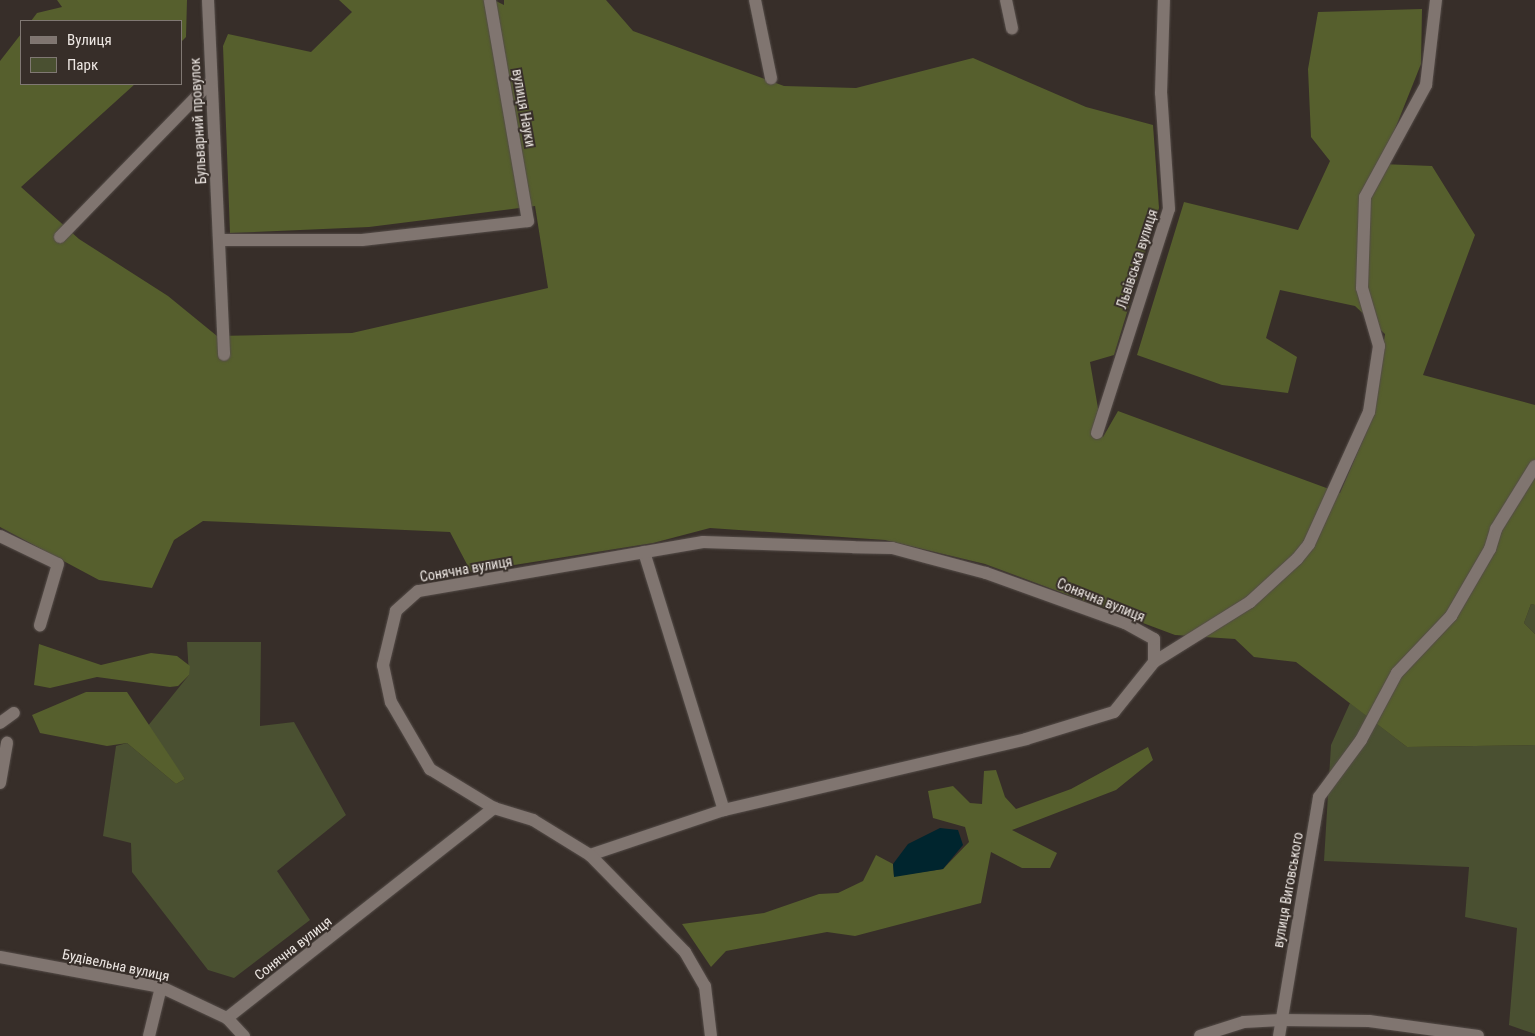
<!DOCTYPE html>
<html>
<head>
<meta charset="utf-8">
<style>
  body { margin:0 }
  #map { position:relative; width:1535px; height:1036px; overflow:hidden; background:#372e29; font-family:"Roboto Condensed",sans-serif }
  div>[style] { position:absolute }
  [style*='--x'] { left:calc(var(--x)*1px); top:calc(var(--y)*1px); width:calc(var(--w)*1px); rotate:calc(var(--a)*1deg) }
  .green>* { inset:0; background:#4a5031 }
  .forest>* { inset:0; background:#565f2d }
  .water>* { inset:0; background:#00252e }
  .roads { filter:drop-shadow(0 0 1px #544c48) drop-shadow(0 0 1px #544c48) }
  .minor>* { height:12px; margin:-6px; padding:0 6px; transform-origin:6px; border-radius:6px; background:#807570 }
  span { translate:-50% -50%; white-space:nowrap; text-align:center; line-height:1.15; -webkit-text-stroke:4px #372e29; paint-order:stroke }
  .street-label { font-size:14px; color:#ede7e3 }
  .legend { position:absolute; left:20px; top:20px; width:162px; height:65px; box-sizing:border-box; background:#372e29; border:1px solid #807873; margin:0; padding:6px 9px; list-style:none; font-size:15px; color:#ede7e3 }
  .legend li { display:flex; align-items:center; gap:10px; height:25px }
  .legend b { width:25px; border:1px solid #807873 }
</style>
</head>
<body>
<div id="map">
  <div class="green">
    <div style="clip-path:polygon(1531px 604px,1535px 605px,1535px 634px,1524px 623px)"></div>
    <div style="clip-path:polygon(187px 642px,261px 642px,260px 726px,294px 722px,346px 815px,277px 871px,310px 920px,234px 978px,208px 970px,132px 872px,131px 843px,103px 836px,116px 746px,127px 743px,176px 784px,185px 779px,147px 727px,189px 675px)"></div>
    <div style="clip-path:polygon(1350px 703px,1407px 747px,1535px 745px,1535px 1034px,1509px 1025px,1517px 928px,1465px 917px,1469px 867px,1324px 861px,1331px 745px)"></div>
  </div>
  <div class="forest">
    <div style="clip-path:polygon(57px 0,187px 0,186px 37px,181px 42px,181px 21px,31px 21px,37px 13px,62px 7px)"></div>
    <div style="clip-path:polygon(339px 0,494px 0,504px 5px,504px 0,606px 0,633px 31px,784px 86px,856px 88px,973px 58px,1086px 107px,1153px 125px,1159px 208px,1114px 355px,1090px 362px,1103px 437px,1118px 411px,1340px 493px,1372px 419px,1385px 334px,1355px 306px,1280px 290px,1266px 338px,1297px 357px,1288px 393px,1222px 385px,1137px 355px,1184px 202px,1298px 230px,1330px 161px,1311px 137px,1308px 69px,1318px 12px,1422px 9px,1421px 64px,1381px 164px,1432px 166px,1475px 235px,1423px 375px,1535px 405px,1535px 605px,1531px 604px,1524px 623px,1535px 634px,1535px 745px,1407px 747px,1296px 662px,1254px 657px,1235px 639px,1175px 635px,985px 564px,885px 540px,710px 528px,653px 543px,471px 572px,450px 532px,203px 521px,174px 540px,152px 588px,99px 580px,0 527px,0 61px,21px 34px,21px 84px,135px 84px,21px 187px,79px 239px,168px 296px,217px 336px,352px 333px,548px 288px,535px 206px,369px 227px,230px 233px,223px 46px,228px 34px,311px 52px,352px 12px)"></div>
    <div style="clip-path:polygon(39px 644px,101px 665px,151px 653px,177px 656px,190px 666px,189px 675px,178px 686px,170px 687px,97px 677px,50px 688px,34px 685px)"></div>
    <div style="clip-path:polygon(86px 692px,127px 692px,185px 779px,176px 784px,127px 743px,107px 746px,40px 733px,32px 715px)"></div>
    <div style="clip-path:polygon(1148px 747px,1153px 760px,1116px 790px,1012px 830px,1057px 853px,1050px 868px,1022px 868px,991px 852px,981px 903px,855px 936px,827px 932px,726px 951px,711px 967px,682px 924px,764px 913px,819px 894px,838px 893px,863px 881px,876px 855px,893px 864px,894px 876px,943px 869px,969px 842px,965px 827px,933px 818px,928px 791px,953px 786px,970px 803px,982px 804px,984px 771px,996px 770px,1005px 797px,1016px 809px,1071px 789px)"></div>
  </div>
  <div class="water">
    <div style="clip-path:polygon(940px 828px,958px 830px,963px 845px,943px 869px,894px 877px,893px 864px,908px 844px)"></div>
  </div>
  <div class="roads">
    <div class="minor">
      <div style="--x:208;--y:0;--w:355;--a:87.4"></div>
      <div style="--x:755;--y:0;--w:80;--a:78.4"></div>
      <div style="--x:1006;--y:0;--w:29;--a:78"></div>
      <div style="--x:60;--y:237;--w:215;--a:-45.8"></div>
      <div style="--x:221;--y:240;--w:141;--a:0"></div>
      <div style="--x:362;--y:240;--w:167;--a:-6.5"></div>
      <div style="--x:528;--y:221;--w:224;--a:-99.8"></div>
      <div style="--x:1097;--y:433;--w:235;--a:-72.2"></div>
      <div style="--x:1169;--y:209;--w:116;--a:-93.9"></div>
      <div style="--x:1161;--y:93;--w:93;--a:-88.2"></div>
      <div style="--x:0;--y:536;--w:64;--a:25.8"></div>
      <div style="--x:58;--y:564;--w:64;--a:106.4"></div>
      <div style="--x:644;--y:552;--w:270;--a:72.8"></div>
      <div style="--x:1154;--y:662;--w:113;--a:-32"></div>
      <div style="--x:1250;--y:602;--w:64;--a:-42.5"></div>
      <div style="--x:1297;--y:559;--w:19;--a:-51"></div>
      <div style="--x:1309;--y:544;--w:145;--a:-65.6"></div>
      <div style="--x:1369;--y:412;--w:67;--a:-81.4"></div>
      <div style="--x:1379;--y:346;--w:60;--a:-106.3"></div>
      <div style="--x:1362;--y:288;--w:91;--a:-88.1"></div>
      <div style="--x:1365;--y:197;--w:128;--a:-61.4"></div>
      <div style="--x:1426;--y:85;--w:86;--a:-83.3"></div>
      <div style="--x:0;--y:723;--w:17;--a:-36"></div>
      <div style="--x:0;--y:783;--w:41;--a:-80.1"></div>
      <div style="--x:590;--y:855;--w:141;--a:-18.6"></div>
      <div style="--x:724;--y:810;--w:310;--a:-13.2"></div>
      <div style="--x:1026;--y:739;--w:92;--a:-17.1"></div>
      <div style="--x:1114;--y:712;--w:64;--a:-51.3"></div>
      <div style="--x:1154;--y:662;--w:23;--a:-90"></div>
      <div style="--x:1154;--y:639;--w:33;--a:-151"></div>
      <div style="--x:1125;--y:623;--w:148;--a:-160.2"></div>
      <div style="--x:986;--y:573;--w:97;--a:-165.1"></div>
      <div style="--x:892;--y:548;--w:39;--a:-179"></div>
      <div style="--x:853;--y:547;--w:150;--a:-178.1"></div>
      <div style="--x:703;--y:542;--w:289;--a:170.2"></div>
      <div style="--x:418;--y:591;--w:30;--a:138"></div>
      <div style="--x:396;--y:611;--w:56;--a:103.5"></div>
      <div style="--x:383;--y:665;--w:38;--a:78"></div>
      <div style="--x:391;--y:702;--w:78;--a:59.8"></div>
      <div style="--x:430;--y:769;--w:75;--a:31.4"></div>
      <div style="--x:494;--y:808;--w:41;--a:17.1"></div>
      <div style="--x:533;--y:820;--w:67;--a:31.6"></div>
      <div style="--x:590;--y:855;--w:136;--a:45.6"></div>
      <div style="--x:685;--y:952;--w:39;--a:60"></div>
      <div style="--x:705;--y:986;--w:50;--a:83.2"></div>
      <div style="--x:0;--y:957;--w:164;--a:10.6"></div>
      <div style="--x:161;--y:987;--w:73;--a:25.2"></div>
      <div style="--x:227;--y:1018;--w:25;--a:47"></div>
      <div style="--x:227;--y:1018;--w:340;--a:-38.2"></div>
      <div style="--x:149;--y:1036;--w:50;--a:-76.2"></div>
      <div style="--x:1200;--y:1036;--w:46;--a:-17.7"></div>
      <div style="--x:1244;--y:1022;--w:37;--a:-3"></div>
      <div style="--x:1281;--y:1020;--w:88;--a:0.7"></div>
      <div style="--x:1369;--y:1021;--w:110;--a:7.8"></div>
      <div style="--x:1279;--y:1036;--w:242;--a:-80.5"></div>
      <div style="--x:1319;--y:797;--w:71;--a:-53.6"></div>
      <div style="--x:1361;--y:740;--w:76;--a:-61.8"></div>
      <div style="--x:1397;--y:673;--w:79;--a:-46.5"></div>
      <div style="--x:1451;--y:616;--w:78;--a:-59.8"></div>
      <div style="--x:1490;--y:549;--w:21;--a:-73"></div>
      <div style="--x:1496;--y:529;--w:74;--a:-58.2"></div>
    </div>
  </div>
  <div class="street-label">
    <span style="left:524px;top:108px;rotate:80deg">вулиця Науки</span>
    <span style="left:198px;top:121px;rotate:-93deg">Бульварний провулок</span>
    <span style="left:1137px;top:259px;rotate:-72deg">Львівська вулиця</span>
    <span style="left:466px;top:569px;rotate:-10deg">Сонячна вулиця</span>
    <span style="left:1101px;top:600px;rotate:22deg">Сонячна вулиця</span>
    <span style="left:1288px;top:890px;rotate:-80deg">вулиця Виговського</span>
    <span style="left:293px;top:948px;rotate:-38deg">Сонячна вулиця</span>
    <span style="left:116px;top:965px;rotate:12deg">Будівельна вулиця</span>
  </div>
  <ul class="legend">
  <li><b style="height:6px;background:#807570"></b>Вулиця</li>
  <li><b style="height:14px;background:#4a5031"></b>Парк</li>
  </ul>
</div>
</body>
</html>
